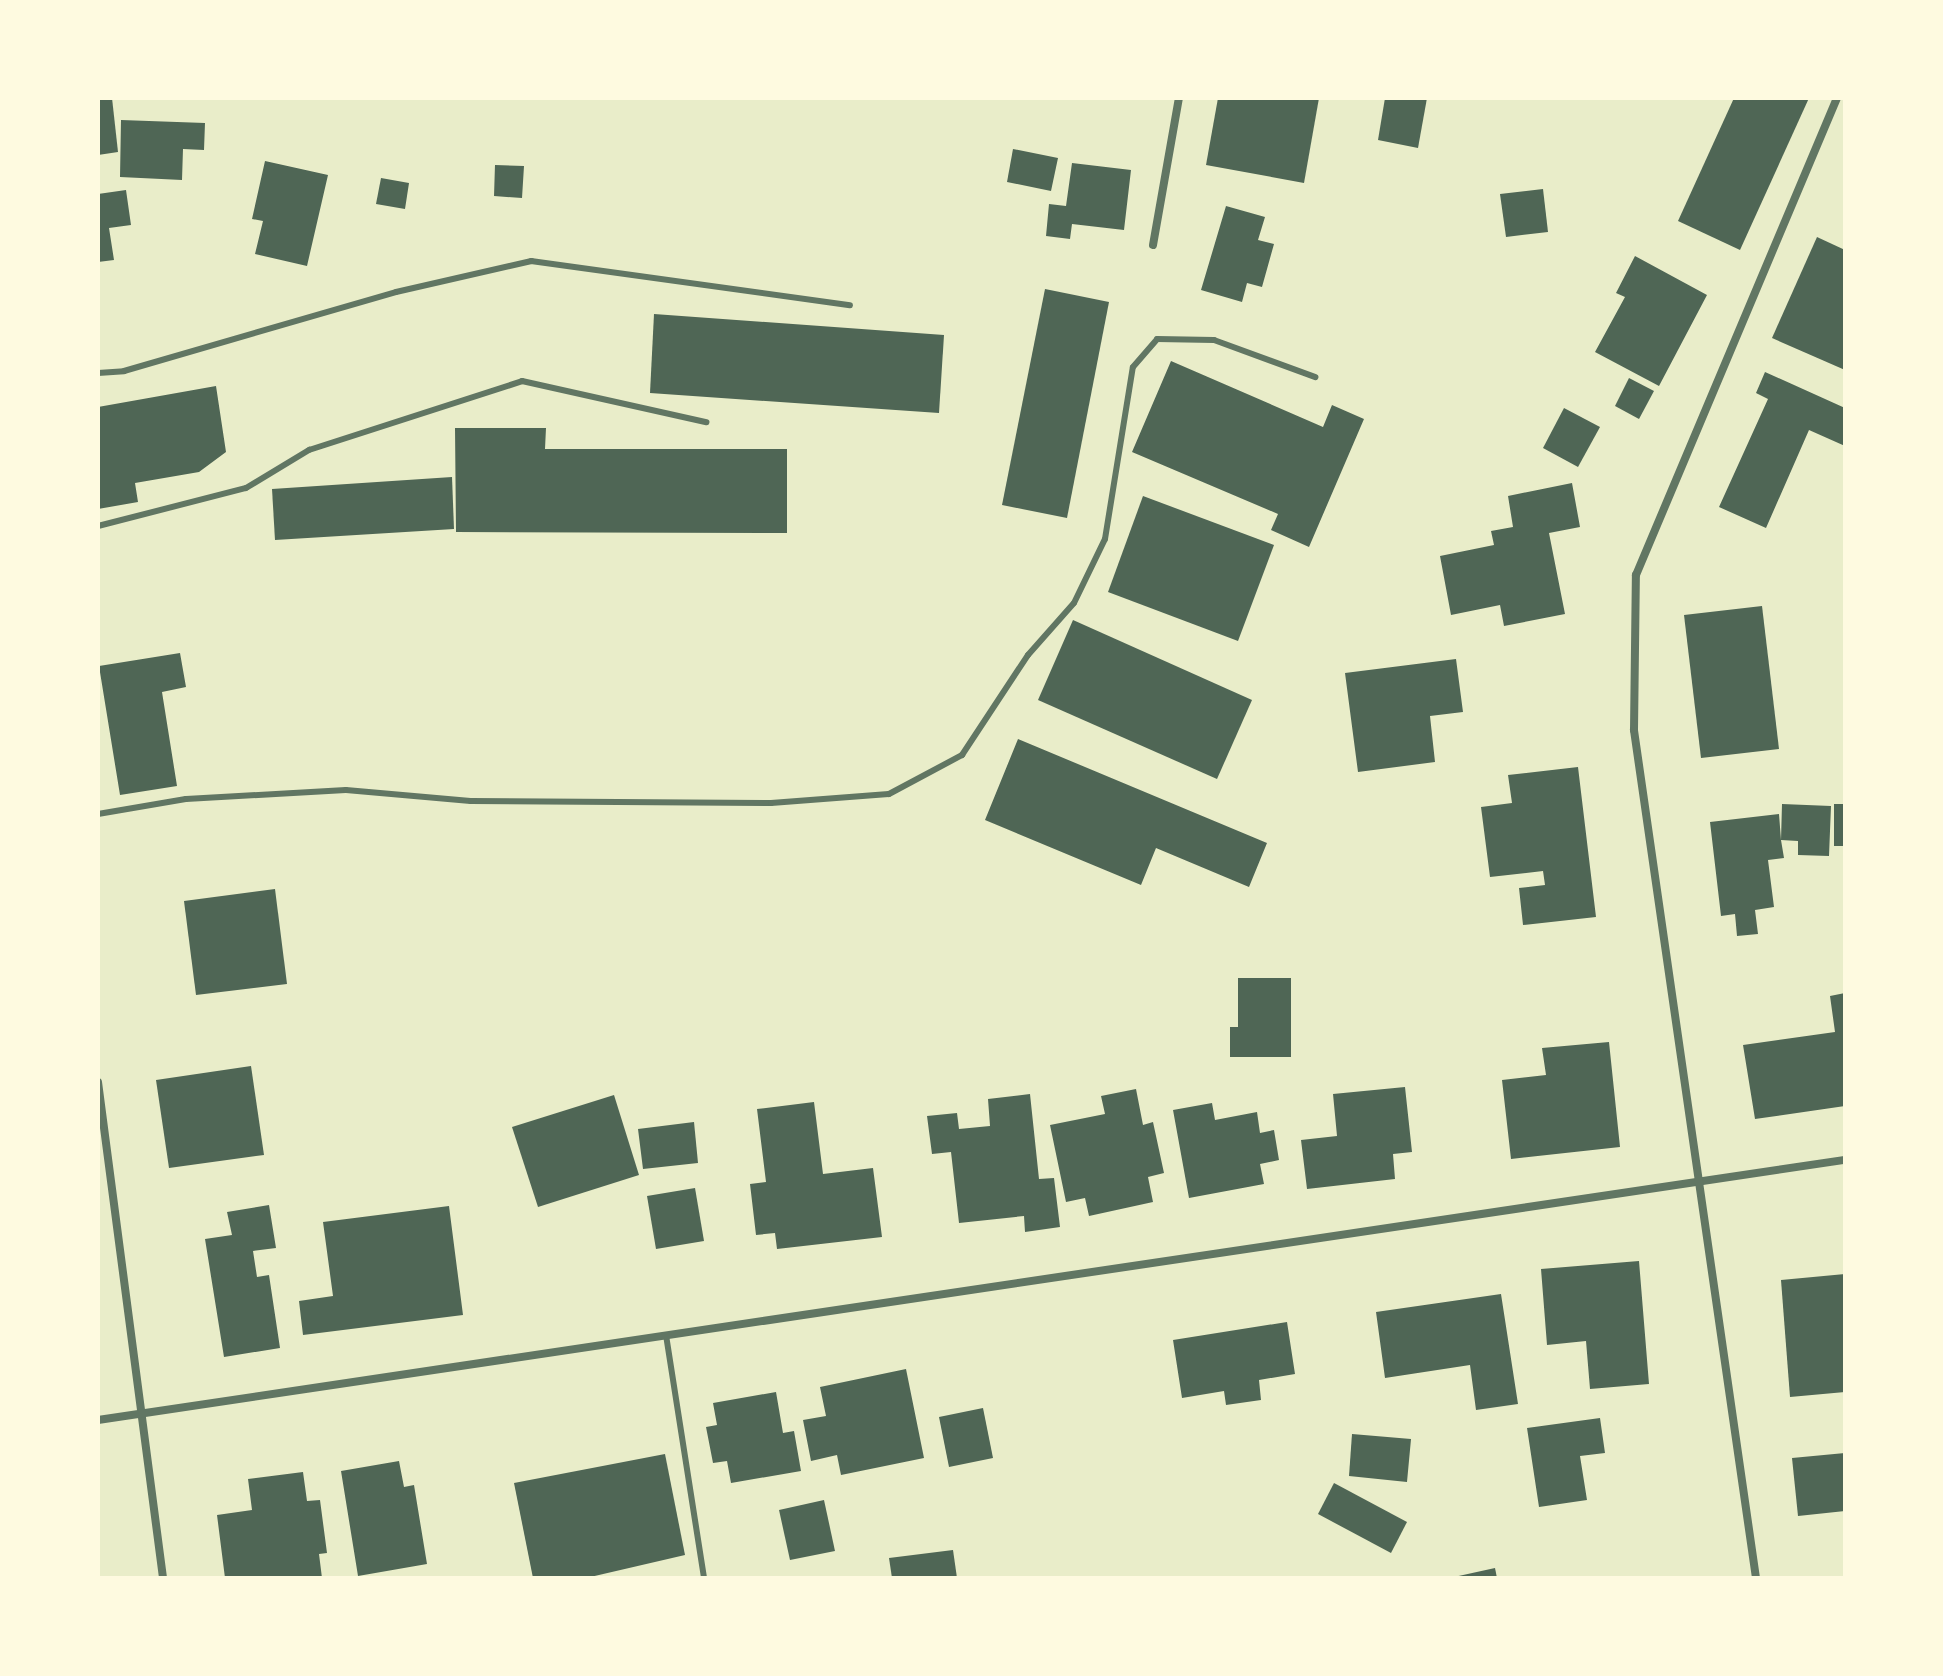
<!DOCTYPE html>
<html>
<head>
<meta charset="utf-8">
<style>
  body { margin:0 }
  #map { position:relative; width:1943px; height:1676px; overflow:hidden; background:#e9edc9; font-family:Arial,sans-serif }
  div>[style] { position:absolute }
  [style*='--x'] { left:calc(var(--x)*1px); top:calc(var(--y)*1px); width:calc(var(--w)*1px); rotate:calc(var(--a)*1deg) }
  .building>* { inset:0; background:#4f6655 }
  .service>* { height:6px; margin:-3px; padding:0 3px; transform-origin:3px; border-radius:3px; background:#617663 }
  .minor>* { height:8px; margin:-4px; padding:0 4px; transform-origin:4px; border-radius:4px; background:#617663 }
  span { translate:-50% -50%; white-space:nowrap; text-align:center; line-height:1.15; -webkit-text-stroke:6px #fefae0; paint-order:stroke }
  .frame { position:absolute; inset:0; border:100px solid #fefae0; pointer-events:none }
</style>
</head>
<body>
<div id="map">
  <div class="building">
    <div style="clip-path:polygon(98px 98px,112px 98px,118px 152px,98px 155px)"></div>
    <div style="clip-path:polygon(1218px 98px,1319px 98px,1304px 183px,1206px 165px)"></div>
    <div style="clip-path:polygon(1385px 98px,1427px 98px,1418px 148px,1378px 140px)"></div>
    <div style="clip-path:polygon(1734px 98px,1809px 98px,1740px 250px,1678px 221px)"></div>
    <div style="clip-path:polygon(121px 120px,205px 123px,204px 150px,183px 149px,182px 180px,120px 177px)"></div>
    <div style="clip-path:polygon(1013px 149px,1058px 158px,1051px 191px,1007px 182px)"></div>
    <div style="clip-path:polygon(265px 161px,328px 175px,307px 266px,255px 254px,263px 221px,252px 219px)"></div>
    <div style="clip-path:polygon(1072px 163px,1131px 170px,1124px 230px,1072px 224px,1070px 239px,1046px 236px,1049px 204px,1066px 206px)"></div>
    <div style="clip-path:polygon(495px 165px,524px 166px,522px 198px,494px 196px)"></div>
    <div style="clip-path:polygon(381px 178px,409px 183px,405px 209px,376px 204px)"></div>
    <div style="clip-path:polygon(1543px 189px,1548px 232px,1506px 237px,1500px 194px)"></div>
    <div style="clip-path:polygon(126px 190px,131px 225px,109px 228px,114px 260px,98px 262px,98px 194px)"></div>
    <div style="clip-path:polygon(1226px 206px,1265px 217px,1258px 240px,1274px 244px,1262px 287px,1247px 283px,1242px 302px,1201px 290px)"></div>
    <div style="clip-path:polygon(1817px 237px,1845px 250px,1845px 370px,1772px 338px)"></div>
    <div style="clip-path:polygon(1635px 256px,1707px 295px,1659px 386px,1595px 352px,1625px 297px,1616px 293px)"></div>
    <div style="clip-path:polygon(1045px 289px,1109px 302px,1067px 518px,1002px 505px)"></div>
    <div style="clip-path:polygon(654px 314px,944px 335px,939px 413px,650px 393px)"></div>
    <div style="clip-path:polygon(1171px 361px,1323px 427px,1332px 405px,1364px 419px,1309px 547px,1271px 530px,1278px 514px,1132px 452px)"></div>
    <div style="clip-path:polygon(1765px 372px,1845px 408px,1845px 446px,1809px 430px,1766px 528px,1719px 507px,1768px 399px,1756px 393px)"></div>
    <div style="clip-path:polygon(1629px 378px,1654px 391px,1639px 419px,1615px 406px)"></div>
    <div style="clip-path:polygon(216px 386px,226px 452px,199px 472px,135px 483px,138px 502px,98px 509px,98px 407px)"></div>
    <div style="clip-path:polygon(1564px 408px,1600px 427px,1578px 467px,1543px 448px)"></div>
    <div style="clip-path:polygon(455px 428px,546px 428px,545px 449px,787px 449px,787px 533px,456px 532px)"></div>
    <div style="clip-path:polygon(452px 477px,454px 529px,275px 540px,272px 489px)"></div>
    <div style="clip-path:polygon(1572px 483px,1580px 527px,1549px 533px,1565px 614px,1504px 626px,1500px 605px,1451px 615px,1440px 556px,1494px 545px,1491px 531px,1513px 527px,1508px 496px)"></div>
    <div style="clip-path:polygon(1143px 496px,1274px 545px,1238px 641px,1108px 592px)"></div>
    <div style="clip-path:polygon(1762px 606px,1779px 749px,1701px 758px,1684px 615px)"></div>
    <div style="clip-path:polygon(1073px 620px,1252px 700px,1217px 779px,1038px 700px)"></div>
    <div style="clip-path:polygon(180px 653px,186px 687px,162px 692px,177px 786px,120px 795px,99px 666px)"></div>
    <div style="clip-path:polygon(1456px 659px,1463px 712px,1430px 716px,1435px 762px,1358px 772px,1345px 673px)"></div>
    <div style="clip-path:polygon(1018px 739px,1267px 843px,1249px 887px,1156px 848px,1141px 885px,985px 820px)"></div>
    <div style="clip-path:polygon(1578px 767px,1596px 917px,1523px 925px,1519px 888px,1545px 885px,1543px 871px,1490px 877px,1481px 807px,1512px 803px,1508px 775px)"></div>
    <div style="clip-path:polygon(1782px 804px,1831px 806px,1829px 856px,1798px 855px,1798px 841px,1781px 840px,1784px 858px,1768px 860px,1774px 907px,1755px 910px,1758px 934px,1737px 936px,1735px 914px,1721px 916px,1710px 822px,1779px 814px,1781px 840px)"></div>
    <div style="clip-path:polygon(1834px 804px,1845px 804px,1845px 846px,1834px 846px)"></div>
    <div style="clip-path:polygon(275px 889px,287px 984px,196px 995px,184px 901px)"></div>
    <div style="clip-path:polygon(1238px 978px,1291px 978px,1291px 1057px,1230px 1057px,1230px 1027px,1238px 1027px)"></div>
    <div style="clip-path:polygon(1845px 993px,1845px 1106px,1755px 1119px,1743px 1045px,1835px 1032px,1830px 996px)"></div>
    <div style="clip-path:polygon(1609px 1042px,1620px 1147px,1511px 1159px,1502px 1080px,1546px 1075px,1542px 1048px)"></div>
    <div style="clip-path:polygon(251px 1066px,264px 1155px,169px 1168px,156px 1080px)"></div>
    <div style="clip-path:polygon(1405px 1087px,1412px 1152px,1393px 1154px,1395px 1179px,1307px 1189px,1301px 1140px,1337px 1136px,1333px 1094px)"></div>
    <div style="clip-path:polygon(1136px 1089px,1143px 1125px,1153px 1122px,1164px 1173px,1148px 1177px,1153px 1202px,1089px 1216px,1085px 1198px,1066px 1202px,1050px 1125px,1105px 1114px,1101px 1096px)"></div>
    <div style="clip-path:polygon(1030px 1094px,1039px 1179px,1054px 1178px,1060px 1227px,1025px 1232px,1024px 1216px,959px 1223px,951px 1152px,932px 1154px,927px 1116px,957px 1113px,959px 1129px,990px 1126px,988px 1099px)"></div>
    <div style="clip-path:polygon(614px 1095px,639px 1175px,538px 1207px,512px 1127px)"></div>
    <div style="clip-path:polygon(814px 1102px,823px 1174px,873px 1168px,882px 1237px,777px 1249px,775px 1233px,756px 1235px,750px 1184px,766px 1182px,757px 1109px)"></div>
    <div style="clip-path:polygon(1212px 1103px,1215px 1120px,1257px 1112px,1260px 1133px,1274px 1130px,1279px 1160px,1260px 1164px,1264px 1184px,1189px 1198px,1173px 1110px)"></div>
    <div style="clip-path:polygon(694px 1122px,698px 1163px,643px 1169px,638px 1129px)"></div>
    <div style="clip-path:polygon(695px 1188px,704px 1241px,656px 1249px,647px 1196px)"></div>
    <div style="clip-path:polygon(269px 1205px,276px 1248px,253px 1251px,257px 1277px,269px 1275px,280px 1348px,224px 1357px,205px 1239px,232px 1235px,227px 1212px)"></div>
    <div style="clip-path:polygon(449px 1206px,463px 1315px,303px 1335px,299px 1301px,333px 1296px,323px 1222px)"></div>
    <div style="clip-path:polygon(1639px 1261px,1649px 1384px,1590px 1389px,1586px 1341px,1547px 1345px,1541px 1269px)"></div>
    <div style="clip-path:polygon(1845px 1274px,1845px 1392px,1790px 1397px,1781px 1280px)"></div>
    <div style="clip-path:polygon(1501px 1294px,1518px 1404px,1476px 1410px,1470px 1365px,1385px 1378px,1376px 1312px)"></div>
    <div style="clip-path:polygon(1287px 1322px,1295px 1374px,1259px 1380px,1261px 1400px,1226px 1405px,1224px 1391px,1182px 1398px,1173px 1340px)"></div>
    <div style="clip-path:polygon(906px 1369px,924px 1458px,841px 1475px,837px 1455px,811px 1461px,803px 1420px,826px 1416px,820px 1387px)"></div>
    <div style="clip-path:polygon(776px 1392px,783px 1433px,794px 1431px,801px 1471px,731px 1483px,727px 1461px,713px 1463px,706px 1427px,717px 1425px,713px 1403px)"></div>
    <div style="clip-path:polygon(983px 1408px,993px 1458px,949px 1467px,939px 1417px)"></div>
    <div style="clip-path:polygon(1600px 1418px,1605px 1453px,1580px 1456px,1587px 1500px,1539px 1507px,1527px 1428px)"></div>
    <div style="clip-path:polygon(1352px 1434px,1411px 1439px,1407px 1482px,1349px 1476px)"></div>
    <div style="clip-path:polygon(1845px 1453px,1845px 1511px,1798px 1516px,1792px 1458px)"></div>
    <div style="clip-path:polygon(665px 1454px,685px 1555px,586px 1578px,533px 1578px,514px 1483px)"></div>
    <div style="clip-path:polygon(399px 1461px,404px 1487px,414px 1485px,427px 1564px,358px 1576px,341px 1471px)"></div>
    <div style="clip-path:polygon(303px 1472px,307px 1501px,320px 1500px,327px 1553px,319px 1554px,322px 1578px,225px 1578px,217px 1515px,252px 1510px,248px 1479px)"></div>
    <div style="clip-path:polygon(1334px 1483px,1407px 1522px,1391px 1553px,1318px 1514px)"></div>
    <div style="clip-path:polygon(824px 1500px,835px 1551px,790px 1560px,779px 1510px)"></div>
    <div style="clip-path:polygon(953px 1550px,957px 1578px,892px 1578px,889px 1558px)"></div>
    <div style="clip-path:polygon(1495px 1568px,1497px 1578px,1455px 1578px,1454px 1577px)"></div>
  </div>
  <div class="service">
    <div style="--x:98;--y:373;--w:26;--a:-4"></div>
    <div style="--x:124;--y:371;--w:283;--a:-16.2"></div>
    <div style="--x:396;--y:292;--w:139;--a:-12.9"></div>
    <div style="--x:531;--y:261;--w:322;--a:7.9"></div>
    <div style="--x:98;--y:526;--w:153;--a:-14.4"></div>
    <div style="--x:246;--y:488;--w:74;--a:-31.1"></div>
    <div style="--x:309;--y:450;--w:224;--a:-17.9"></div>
    <div style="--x:522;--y:381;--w:189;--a:12.6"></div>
    <div style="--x:98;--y:814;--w:89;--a:-9.7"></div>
    <div style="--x:186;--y:799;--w:160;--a:-3.2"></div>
    <div style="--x:346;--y:790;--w:125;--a:5"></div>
    <div style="--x:471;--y:801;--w:300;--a:0.4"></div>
    <div style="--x:771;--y:803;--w:118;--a:-4.4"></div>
    <div style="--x:889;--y:794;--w:83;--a:-28.1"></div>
    <div style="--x:962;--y:755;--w:120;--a:-56.6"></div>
    <div style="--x:1028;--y:655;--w:69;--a:-48.5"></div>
    <div style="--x:1074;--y:603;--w:71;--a:-64.2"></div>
    <div style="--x:1105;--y:539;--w:174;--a:-80.8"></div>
    <div style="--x:1133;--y:367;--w:37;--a:-49"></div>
    <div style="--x:1157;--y:339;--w:57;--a:1"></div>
    <div style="--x:1214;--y:340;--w:108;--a:20.1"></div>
    <div style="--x:666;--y:1335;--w:246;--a:81.1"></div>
  </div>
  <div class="minor">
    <div style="--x:1153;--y:245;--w:149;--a:-80"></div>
    <div style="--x:98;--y:1082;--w:500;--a:82.53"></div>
    <div style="--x:98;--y:1420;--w:1766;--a:-8.47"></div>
    <div style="--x:1756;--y:1578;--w:857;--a:-98.19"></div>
    <div style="--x:1634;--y:730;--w:155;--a:-89.3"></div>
    <div style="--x:1636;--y:575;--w:518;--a:-67.15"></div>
  </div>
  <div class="frame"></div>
</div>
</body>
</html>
